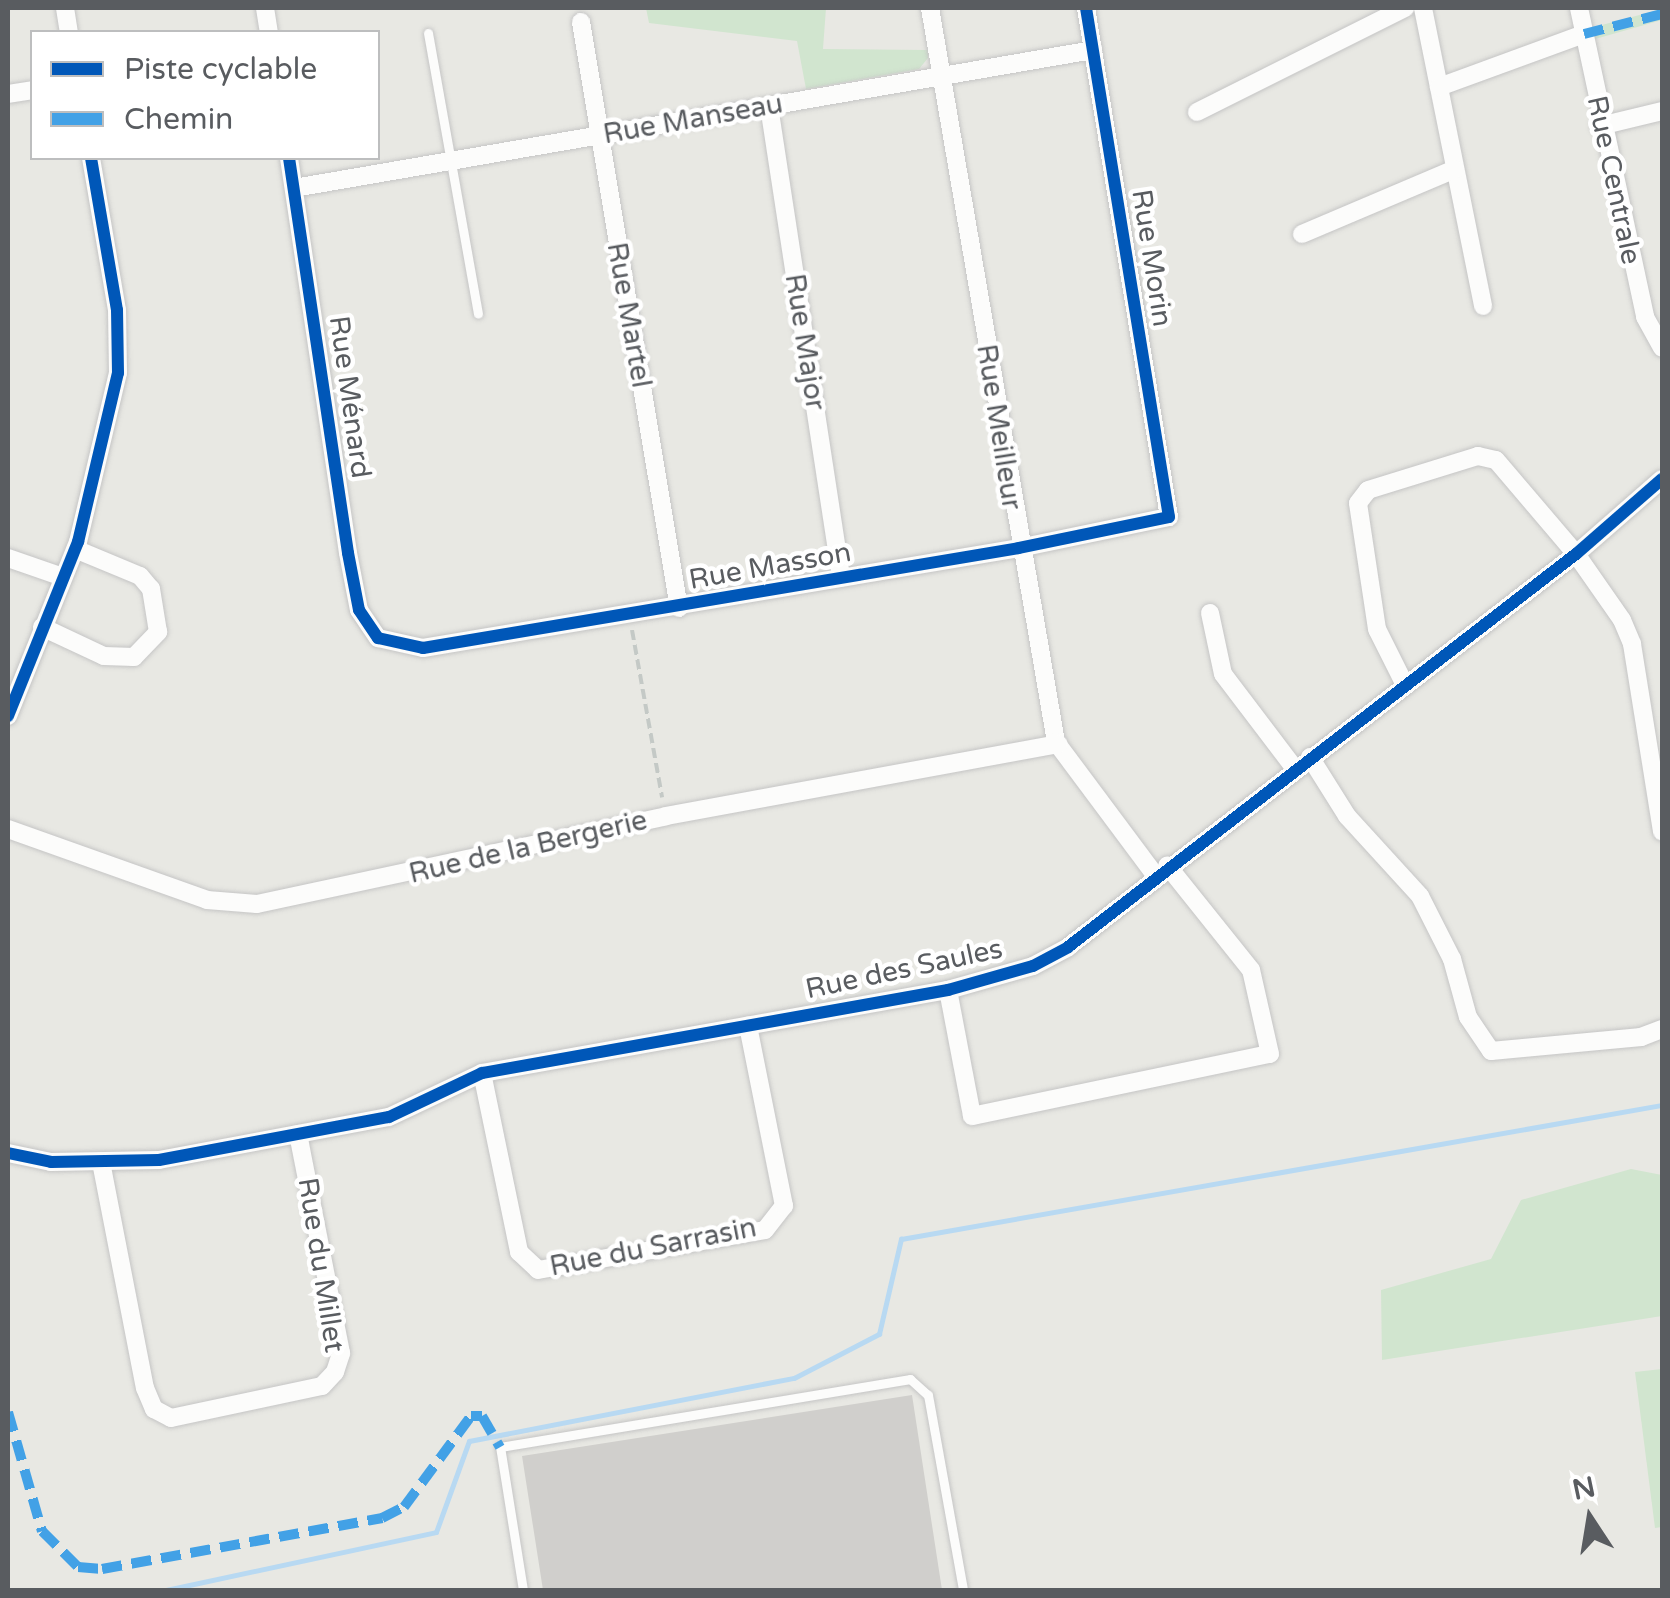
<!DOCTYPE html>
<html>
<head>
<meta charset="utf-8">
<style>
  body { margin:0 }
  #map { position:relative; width:1670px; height:1598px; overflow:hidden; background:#e8e8e3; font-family:"Varela Round",sans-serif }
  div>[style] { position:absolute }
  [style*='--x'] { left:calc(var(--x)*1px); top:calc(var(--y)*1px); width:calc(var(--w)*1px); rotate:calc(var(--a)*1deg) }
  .green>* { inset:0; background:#d1e5cf }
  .stream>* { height:5px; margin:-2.5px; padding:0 2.5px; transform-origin:2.5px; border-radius:2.5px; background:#b8d9f2 }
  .building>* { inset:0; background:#d0cfcc }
  .path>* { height:4px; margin-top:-2px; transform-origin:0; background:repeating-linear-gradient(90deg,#c4c9c6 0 10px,transparent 0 15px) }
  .roads { filter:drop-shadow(0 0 2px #c5c5c5) drop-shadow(0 0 2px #c5c5c5) }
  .service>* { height:9px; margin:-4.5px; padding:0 4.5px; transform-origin:4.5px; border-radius:4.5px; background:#fcfcfb }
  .minor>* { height:18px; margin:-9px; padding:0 9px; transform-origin:9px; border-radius:9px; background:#fcfcfb }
  .quiet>* { height:10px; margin-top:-5px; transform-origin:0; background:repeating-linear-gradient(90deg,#42a1e6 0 20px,transparent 0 30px) }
  .cycleway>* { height:12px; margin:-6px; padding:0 6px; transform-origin:6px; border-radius:6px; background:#0057b8 }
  span { translate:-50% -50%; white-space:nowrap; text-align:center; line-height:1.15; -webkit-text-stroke:9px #fff; paint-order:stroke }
  .street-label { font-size:28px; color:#595c60 }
  .frame { position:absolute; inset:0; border:10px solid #595c60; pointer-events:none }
  .legend { position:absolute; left:30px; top:30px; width:350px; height:130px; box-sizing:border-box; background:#fff; border:2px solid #bdbebf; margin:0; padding:12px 18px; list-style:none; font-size:30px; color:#595c60 }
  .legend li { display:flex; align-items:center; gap:20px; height:50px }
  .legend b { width:50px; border:2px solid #bdbebf }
  .north { position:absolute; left:1540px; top:1468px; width:100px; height:100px; -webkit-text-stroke:8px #fff; paint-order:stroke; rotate:348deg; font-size:28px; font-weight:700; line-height:40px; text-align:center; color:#595c60 }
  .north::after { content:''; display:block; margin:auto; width:35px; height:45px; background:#595c60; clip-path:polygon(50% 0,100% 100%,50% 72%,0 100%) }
</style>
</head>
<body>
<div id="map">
  <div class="green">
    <div style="clip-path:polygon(646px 8px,826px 8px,823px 49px,928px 50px,928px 58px,919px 69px,806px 89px,797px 41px,649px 23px)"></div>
    <div style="clip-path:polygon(1662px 9px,1662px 20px,1588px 41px,1583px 30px)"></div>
    <div style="clip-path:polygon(1631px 1169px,1662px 1175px,1662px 1316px,1382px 1360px,1381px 1290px,1491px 1259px,1521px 1200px)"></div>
    <div style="clip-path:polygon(1662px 1369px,1662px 1527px,1655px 1528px,1635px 1372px)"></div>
  </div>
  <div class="stream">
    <div style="--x:166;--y:1590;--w:276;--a:-12.1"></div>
    <div style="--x:436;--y:1532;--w:97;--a:-70.1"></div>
    <div style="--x:469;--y:1441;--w:331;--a:-11"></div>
    <div style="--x:794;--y:1378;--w:96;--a:-27.4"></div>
    <div style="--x:879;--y:1334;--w:98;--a:-77"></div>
    <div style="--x:901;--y:1239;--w:773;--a:-9.99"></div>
  </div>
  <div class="building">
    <div style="clip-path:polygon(912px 1395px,942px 1590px,543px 1590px,522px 1456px)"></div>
  </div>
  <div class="path">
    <div style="--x:632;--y:630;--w:170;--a:79.8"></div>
  </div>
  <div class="roads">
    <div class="service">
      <div style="--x:428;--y:33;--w:285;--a:79.9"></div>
      <div style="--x:523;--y:1590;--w:145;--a:-99.1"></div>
      <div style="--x:500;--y:1447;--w:416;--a:-9.4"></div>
      <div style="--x:910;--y:1379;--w:24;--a:42"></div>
      <div style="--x:928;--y:1395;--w:198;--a:79.8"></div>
    </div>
    <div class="minor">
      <div style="--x:65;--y:8;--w:24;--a:81"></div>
      <div style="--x:265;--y:8;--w:24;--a:81"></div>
      <div style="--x:930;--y:8;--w:745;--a:80.26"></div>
      <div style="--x:1056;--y:742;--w:166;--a:53.3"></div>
      <div style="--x:1423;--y:8;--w:304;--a:78.6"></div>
      <div style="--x:1579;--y:8;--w:316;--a:77.9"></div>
      <div style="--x:1645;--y:317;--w:35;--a:61"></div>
      <div style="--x:581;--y:22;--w:594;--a:80.51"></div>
      <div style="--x:1439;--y:87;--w:154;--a:-20.1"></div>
      <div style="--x:8;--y:94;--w:24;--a:-9"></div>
      <div style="--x:769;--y:106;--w:477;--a:81.3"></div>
      <div style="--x:1197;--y:112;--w:233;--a:-26.6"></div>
      <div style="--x:1600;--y:126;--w:64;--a:-13.6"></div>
      <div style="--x:289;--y:158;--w:399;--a:81.5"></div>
      <div style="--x:348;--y:553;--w:58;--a:79.1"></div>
      <div style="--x:359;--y:610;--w:34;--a:56"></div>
      <div style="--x:378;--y:638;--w:46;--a:12.5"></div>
      <div style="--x:423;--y:648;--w:604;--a:-9.52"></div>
      <div style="--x:1019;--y:548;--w:153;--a:-11.7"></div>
      <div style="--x:1169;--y:517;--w:516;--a:-99.26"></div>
      <div style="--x:294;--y:188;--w:811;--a:-9.8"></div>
      <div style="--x:1302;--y:234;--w:166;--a:-23"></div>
      <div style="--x:8;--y:558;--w:58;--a:19.1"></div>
      <div style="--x:1210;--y:613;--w:62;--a:78"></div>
      <div style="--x:1223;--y:674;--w:121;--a:52.8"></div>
      <div style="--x:42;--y:627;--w:68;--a:25.1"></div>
      <div style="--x:104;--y:656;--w:30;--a:2"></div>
      <div style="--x:134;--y:657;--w:35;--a:-46"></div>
      <div style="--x:158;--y:632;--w:44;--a:-99.2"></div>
      <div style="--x:151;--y:589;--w:17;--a:-130"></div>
      <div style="--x:140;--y:576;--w:70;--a:-157.4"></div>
      <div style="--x:1404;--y:683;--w:60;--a:-116.6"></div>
      <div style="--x:1377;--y:629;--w:127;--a:-98.6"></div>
      <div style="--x:1358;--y:503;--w:16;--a:-52"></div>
      <div style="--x:1368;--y:490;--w:115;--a:-17.2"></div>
      <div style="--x:1478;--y:456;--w:18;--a:13"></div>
      <div style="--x:1496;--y:460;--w:123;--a:49.6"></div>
      <div style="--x:1576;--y:554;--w:80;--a:55.1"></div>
      <div style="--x:1622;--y:620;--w:26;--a:67"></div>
      <div style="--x:1632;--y:644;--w:190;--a:80.9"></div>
      <div style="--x:8;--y:716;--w:188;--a:-68.1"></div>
      <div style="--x:78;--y:542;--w:174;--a:-76.7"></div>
      <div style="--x:118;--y:373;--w:63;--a:-90.9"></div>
      <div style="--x:117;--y:310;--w:154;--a:-99.7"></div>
      <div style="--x:1310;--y:757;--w:70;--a:57.9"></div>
      <div style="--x:1347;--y:816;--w:108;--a:47.6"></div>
      <div style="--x:1420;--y:896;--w:71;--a:63.1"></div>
      <div style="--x:1452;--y:959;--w:60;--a:74.6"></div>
      <div style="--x:1468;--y:1017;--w:41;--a:55.9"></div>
      <div style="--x:1491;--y:1051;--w:151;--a:-5.3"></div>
      <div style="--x:1641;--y:1037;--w:22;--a:-21"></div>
      <div style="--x:8;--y:829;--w:211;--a:19.6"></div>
      <div style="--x:207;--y:900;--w:50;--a:4.6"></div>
      <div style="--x:257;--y:904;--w:418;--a:-12.1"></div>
      <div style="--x:666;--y:816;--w:399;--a:-10.4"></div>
      <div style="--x:948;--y:990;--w:128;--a:79.2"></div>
      <div style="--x:972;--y:1116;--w:304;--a:-11.8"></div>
      <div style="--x:1270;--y:1054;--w:86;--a:-102.7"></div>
      <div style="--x:1251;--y:970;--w:134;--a:-128.7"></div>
      <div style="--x:482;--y:1073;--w:183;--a:78.3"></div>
      <div style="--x:519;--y:1252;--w:26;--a:43"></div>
      <div style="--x:538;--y:1270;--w:230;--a:-10"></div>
      <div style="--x:765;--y:1230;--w:31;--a:-52"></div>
      <div style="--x:784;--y:1206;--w:184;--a:-101.3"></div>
      <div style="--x:8;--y:1153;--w:44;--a:11.8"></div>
      <div style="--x:51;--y:1162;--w:108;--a:-1.1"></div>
      <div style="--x:159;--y:1160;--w:234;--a:-10.6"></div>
      <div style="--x:389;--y:1117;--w:103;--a:-25.3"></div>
      <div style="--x:482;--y:1073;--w:473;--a:-10.1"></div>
      <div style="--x:948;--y:990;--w:88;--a:-15.8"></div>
      <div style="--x:1033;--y:966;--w:40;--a:-28"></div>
      <div style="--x:1068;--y:947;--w:642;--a:-37.73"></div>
      <div style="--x:1576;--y:554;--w:114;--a:-41.1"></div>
      <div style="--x:101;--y:1162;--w:230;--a:79"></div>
      <div style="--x:145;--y:1388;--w:23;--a:67"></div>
      <div style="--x:154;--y:1409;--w:19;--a:28"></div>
      <div style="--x:171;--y:1418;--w:154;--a:-12"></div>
      <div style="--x:322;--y:1386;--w:19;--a:-47"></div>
      <div style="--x:335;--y:1372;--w:20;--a:-72"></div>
      <div style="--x:341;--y:1353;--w:223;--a:-101.1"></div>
    </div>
  </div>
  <div class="quiet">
    <div style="--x:1584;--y:34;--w:81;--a:-14.4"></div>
    <div style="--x:8;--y:1412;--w:124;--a:74.1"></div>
    <div style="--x:42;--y:1531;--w:51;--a:45"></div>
    <div style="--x:78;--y:1567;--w:24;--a:5"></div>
    <div style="--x:102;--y:1569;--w:285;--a:-10.3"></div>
    <div style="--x:382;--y:1518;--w:25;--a:-27"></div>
    <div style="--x:404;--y:1507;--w:113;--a:-53.6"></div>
    <div style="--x:471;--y:1416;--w:11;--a:0"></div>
    <div style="--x:482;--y:1416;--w:36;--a:60"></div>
  </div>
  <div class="cycleway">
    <div style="--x:289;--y:158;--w:399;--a:81.5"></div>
    <div style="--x:348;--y:553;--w:58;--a:79.1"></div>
    <div style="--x:359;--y:610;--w:34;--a:56"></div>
    <div style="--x:378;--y:638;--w:46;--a:12.5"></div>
    <div style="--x:423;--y:648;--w:604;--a:-9.52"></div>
    <div style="--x:1019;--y:548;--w:153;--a:-11.7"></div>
    <div style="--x:1169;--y:517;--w:516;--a:-99.26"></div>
    <div style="--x:8;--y:716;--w:188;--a:-68.1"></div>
    <div style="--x:78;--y:542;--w:174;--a:-76.7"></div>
    <div style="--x:118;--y:373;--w:63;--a:-90.9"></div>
    <div style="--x:117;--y:310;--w:154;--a:-99.7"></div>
    <div style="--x:8;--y:1153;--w:44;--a:11.8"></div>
    <div style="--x:51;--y:1162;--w:108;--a:-1.1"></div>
    <div style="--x:159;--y:1160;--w:234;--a:-10.6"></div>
    <div style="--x:389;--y:1117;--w:103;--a:-25.3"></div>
    <div style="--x:482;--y:1073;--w:473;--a:-10.1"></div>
    <div style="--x:948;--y:990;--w:88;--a:-15.8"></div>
    <div style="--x:1033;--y:966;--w:40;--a:-28"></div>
    <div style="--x:1068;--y:947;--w:642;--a:-37.73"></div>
    <div style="--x:1576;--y:554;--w:114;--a:-41.1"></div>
  </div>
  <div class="street-label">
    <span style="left:693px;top:119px;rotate:-10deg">Rue Manseau</span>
    <span style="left:1614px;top:180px;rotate:78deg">Rue Centrale</span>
    <span style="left:1152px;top:258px;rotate:81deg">Rue Morin</span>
    <span style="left:629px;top:315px;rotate:80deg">Rue Martel</span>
    <span style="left:805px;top:342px;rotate:81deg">Rue Major</span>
    <span style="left:350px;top:397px;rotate:82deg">Rue Ménard</span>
    <span style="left:999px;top:427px;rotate:81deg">Rue Meilleur</span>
    <span style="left:770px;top:566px;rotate:-10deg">Rue Masson</span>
    <span style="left:528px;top:847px;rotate:-13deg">Rue de la Bergerie</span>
    <span style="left:904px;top:969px;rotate:-12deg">Rue des Saules</span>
    <span style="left:653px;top:1247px;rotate:-11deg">Rue du Sarrasin</span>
    <span style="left:321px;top:1265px;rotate:81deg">Rue du Millet</span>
  </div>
  <div class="frame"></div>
  <ul class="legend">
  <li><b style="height:12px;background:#0057b8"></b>Piste cyclable</li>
  <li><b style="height:12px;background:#42a1e6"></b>Chemin</li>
  </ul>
  <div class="north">N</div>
</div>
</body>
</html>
